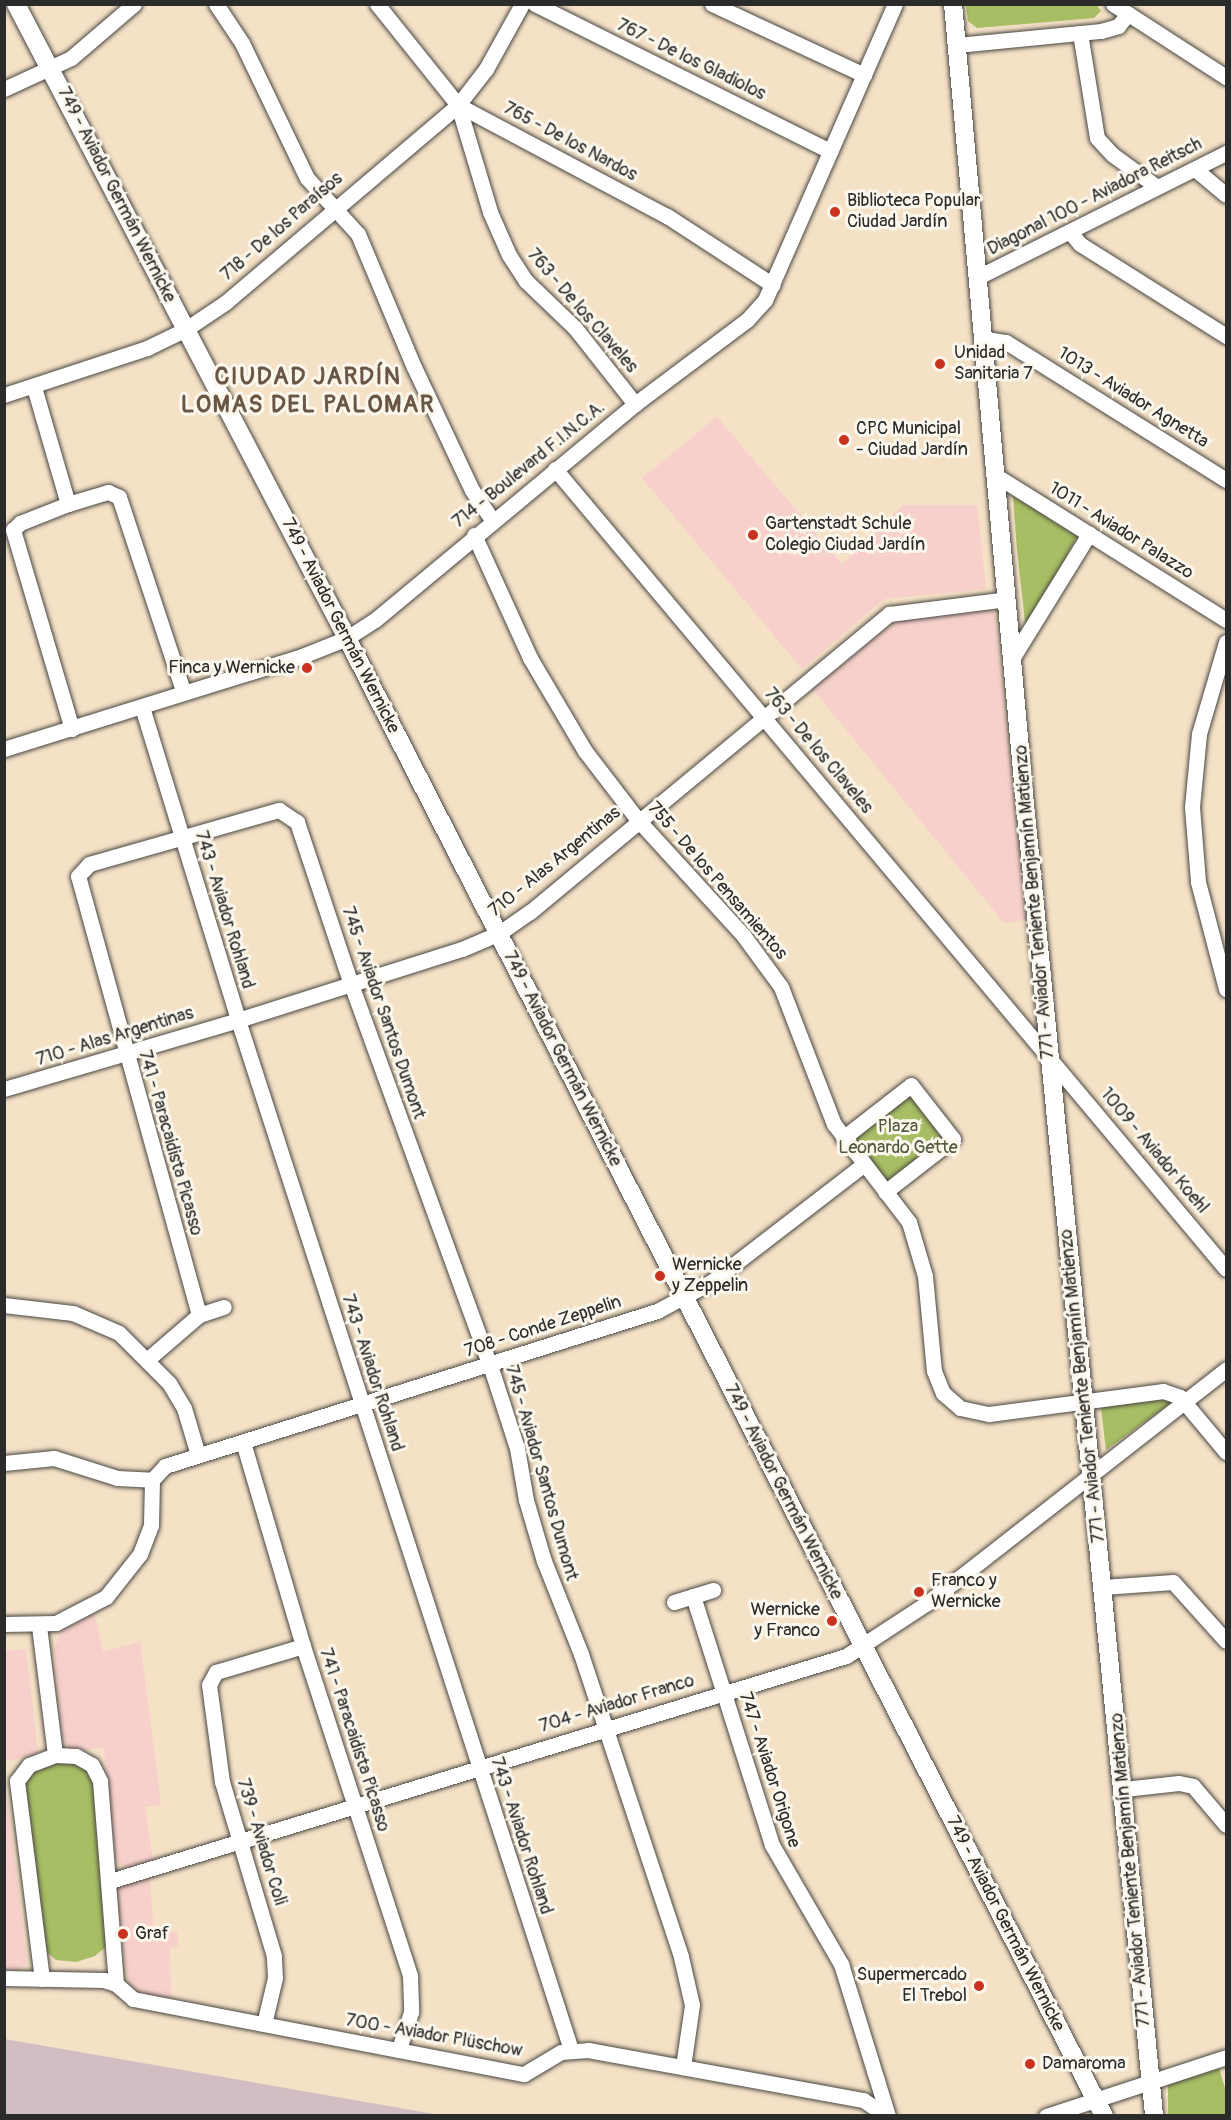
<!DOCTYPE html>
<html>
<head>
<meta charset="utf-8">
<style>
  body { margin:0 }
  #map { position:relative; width:1231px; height:2120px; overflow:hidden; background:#f4e1c6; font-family:Pangolin,sans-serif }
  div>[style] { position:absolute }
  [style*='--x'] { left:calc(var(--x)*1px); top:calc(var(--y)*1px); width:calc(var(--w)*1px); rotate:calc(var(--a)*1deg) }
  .built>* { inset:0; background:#f7d0cb }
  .industrial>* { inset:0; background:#d2bec2 }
  .green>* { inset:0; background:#a7be64 }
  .roads { filter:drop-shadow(0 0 2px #494642) drop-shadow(0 0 2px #494642) }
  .minor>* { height:15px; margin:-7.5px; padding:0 7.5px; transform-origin:7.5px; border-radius:7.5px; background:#fff }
  .tertiary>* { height:18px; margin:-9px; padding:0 9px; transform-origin:9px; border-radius:9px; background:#fff }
  .dots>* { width:16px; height:16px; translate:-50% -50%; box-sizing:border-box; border:3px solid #fbf7ec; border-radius:50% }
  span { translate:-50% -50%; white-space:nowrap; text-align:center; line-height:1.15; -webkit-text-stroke:6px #fbf7ec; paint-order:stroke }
  .street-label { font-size:18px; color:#2b2b2b }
  .poi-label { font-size:18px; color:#2b2b2b }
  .left { translate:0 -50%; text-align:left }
  .right { translate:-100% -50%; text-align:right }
  .park-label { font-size:18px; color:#50573c }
  .district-label { font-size:24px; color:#6a5645; font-weight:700; letter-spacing:1.5px }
  .frame { position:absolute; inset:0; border:6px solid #2b2b2b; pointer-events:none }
</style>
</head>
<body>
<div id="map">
  <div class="built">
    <div style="clip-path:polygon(717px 417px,842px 564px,903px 505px,977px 505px,986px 589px,884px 599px,802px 669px,642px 478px)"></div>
    <div style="clip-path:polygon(994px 606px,1026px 920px,1004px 923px,812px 688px,901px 617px)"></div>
    <div style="clip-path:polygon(94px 1611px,103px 1652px,140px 1642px,161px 1804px,145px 1807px,153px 1861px,124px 1867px,115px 1859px,104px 1748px,73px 1751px,62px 1741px,54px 1649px,63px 1629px)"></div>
    <div style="clip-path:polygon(26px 1649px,38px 1754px,5px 1761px,4px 1651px)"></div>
    <div style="clip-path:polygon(4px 1767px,27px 1964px,16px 1971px,5px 1969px)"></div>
    <div style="clip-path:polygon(149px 1872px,154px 1934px,177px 1932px,179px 1946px,170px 1948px,171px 1998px,136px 1996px,128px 1983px,116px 1889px,118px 1885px)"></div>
  </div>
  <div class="industrial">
    <div style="clip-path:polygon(5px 2039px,440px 2115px,5px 2115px)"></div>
  </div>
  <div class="green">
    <div style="clip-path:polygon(1097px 5px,1101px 11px,1094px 18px,977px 28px,968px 21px,966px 5px)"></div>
    <div style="clip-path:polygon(1013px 496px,1078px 535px,1026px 630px,1017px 550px)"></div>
    <div style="clip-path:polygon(911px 1085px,953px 1139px,885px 1192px,843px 1138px)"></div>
    <div style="clip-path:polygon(1162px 1398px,1172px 1402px,1106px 1450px,1101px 1408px)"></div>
    <div style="clip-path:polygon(75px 1761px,93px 1775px,110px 1943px,95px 1956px,76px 1962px,56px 1960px,42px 1948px,23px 1779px,32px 1770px,53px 1762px)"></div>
    <div style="clip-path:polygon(1218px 2065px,1226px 2091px,1226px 2115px,1168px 2115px,1168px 2085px)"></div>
  </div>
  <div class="roads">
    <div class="minor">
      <div style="--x:216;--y:4;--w:47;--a:56.3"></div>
      <div style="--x:242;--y:43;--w:150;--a:64.3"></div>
      <div style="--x:307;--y:178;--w:76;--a:47.7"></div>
      <div style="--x:358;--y:234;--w:144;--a:67.2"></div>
      <div style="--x:414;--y:367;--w:136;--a:64.8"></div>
      <div style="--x:472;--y:490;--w:36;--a:56"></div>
      <div style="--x:377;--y:4;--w:129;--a:51.3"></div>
      <div style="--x:458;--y:105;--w:237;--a:28"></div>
      <div style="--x:667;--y:216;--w:126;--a:33.1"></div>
      <div style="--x:535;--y:4;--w:330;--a:26.5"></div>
      <div style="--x:712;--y:4;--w:168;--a:25"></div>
      <div style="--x:1113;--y:4;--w:135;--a:32.9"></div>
      <div style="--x:1080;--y:33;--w:106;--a:80.8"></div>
      <div style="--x:1097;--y:138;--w:23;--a:47"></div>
      <div style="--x:1113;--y:155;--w:54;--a:36"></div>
      <div style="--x:957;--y:45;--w:145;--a:-5.6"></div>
      <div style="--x:1101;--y:31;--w:18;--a:-16"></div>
      <div style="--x:1118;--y:26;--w:16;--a:-50"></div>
      <div style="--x:4;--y:89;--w:74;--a:-24.8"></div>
      <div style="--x:71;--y:58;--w:83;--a:-40.6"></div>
      <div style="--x:458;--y:105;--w:112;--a:73.3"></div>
      <div style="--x:490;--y:212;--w:47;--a:66.2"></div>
      <div style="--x:509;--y:255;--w:31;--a:57"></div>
      <div style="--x:526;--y:281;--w:68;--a:43.8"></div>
      <div style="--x:575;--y:328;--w:97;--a:51.7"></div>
      <div style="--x:1195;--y:169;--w:40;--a:40"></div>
      <div style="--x:1071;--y:233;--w:14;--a:51"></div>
      <div style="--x:1080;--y:244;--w:173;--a:32.2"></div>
      <div style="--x:980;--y:276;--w:275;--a:-26.6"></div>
      <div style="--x:986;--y:339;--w:20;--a:9"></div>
      <div style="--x:1006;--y:342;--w:260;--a:32.1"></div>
      <div style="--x:34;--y:387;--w:122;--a:73.8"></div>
      <div style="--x:4;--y:395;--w:151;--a:-18.2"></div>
      <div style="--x:147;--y:348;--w:43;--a:-26"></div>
      <div style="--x:186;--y:329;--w:48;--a:-34"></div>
      <div style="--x:226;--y:302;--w:304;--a:-40.3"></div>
      <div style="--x:458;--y:105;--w:46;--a:-52.1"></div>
      <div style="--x:486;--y:69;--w:74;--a:-61"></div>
      <div style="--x:555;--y:469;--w:1044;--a:50.01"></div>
      <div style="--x:995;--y:475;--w:273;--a:32.1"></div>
      <div style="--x:474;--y:535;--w:135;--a:65.5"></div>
      <div style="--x:530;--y:658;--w:108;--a:59.4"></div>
      <div style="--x:585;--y:751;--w:87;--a:52.5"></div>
      <div style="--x:638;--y:820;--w:156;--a:47.6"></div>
      <div style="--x:743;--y:935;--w:64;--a:53.8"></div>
      <div style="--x:781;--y:987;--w:147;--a:68.9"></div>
      <div style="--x:834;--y:1124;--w:123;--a:52.6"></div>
      <div style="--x:909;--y:1222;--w:56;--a:73.5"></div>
      <div style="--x:925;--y:1276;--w:95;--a:84.6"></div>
      <div style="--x:934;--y:1371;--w:24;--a:68"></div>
      <div style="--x:943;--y:1393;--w:23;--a:41"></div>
      <div style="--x:960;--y:1408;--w:30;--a:12"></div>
      <div style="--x:989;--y:1414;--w:176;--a:-7.5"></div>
      <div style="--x:1163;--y:1391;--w:18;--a:19"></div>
      <div style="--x:1180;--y:1397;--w:72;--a:50.1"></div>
      <div style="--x:1226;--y:642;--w:96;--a:106.4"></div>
      <div style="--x:1199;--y:734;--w:73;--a:95.5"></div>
      <div style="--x:1192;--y:807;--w:75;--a:85.4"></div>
      <div style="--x:1198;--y:882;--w:111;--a:75.3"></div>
      <div style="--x:1013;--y:657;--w:145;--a:-58.3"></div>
      <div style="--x:142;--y:707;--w:327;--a:72.9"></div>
      <div style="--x:238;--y:1020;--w:1082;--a:72.08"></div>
      <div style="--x:72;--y:729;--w:208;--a:-106.5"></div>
      <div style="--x:13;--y:530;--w:10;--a:-45"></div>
      <div style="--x:20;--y:523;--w:52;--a:-21.6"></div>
      <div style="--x:68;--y:504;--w:42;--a:-16.7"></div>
      <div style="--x:108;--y:492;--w:12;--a:24"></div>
      <div style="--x:119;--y:497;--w:206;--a:71.7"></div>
      <div style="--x:4;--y:749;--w:312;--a:-17.3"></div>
      <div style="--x:302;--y:656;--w:48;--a:-21.8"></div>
      <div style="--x:347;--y:638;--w:33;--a:-33"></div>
      <div style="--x:375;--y:620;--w:338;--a:-39.7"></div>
      <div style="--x:635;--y:404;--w:140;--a:-36.9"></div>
      <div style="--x:747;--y:320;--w:27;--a:-48"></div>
      <div style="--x:765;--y:300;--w:323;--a:-66.3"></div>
      <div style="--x:4;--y:1089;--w:244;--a:-16.4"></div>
      <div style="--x:238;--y:1020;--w:235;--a:-17.6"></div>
      <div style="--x:462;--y:949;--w:39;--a:-23"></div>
      <div style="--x:498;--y:934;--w:39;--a:-35"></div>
      <div style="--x:530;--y:912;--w:467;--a:-39.7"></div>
      <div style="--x:889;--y:614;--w:119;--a:-7.2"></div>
      <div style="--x:843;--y:1138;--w:86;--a:-37.9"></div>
      <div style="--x:911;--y:1085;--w:68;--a:52.1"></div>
      <div style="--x:953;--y:1139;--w:86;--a:142.1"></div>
      <div style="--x:4;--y:1305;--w:69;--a:6.6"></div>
      <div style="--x:73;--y:1313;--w:50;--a:23.5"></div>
      <div style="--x:119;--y:1333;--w:71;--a:45"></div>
      <div style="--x:169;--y:1383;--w:29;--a:59"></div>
      <div style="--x:184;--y:1408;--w:49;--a:73.4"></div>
      <div style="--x:199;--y:1315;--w:26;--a:-18"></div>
      <div style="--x:148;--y:1359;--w:67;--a:-40.8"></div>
      <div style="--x:199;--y:1315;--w:455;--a:-105.4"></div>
      <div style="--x:78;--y:876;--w:16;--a:-47"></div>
      <div style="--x:89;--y:864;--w:198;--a:-15.9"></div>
      <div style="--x:279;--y:810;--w:22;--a:34"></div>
      <div style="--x:297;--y:822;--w:171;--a:71.6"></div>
      <div style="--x:351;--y:984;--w:406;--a:70"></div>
      <div style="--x:490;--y:1365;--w:87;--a:72"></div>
      <div style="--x:517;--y:1448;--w:53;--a:80.2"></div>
      <div style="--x:526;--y:1500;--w:64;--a:73.6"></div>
      <div style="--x:544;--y:1561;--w:100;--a:68.3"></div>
      <div style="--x:581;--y:1654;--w:319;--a:71.7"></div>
      <div style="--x:681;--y:1957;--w:49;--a:77.1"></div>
      <div style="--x:692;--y:2005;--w:63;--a:98.3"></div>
      <div style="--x:243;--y:1442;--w:213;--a:73.6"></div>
      <div style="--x:303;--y:1646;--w:347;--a:72"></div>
      <div style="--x:410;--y:1976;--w:36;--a:88"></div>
      <div style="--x:411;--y:2012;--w:40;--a:108"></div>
      <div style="--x:4;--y:1463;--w:50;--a:-5.7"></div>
      <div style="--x:54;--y:1458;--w:66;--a:17.6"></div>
      <div style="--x:117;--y:1478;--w:35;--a:3"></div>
      <div style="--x:1103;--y:1587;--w:70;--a:-4.1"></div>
      <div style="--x:1173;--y:1582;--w:79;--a:48.1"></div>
      <div style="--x:693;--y:1596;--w:261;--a:72.4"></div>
      <div style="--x:772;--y:1845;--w:138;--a:59.9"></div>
      <div style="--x:841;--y:1964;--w:156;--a:72.8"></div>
      <div style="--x:674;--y:1602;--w:41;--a:-17.1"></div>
      <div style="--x:4;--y:1624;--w:52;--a:-1.1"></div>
      <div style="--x:56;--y:1623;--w:56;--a:-27.5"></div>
      <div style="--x:106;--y:1597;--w:55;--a:-51.7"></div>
      <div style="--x:140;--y:1554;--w:31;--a:-69"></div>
      <div style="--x:151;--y:1525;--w:45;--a:-88.7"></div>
      <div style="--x:152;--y:1480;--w:19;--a:-47"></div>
      <div style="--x:165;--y:1466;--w:516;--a:-17.49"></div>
      <div style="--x:657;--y:1311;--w:61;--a:-28.2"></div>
      <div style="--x:711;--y:1282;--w:192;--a:-37.6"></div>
      <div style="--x:39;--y:1626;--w:130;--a:82.9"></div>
      <div style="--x:1124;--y:1789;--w:55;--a:-6.2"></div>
      <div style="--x:1179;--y:1783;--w:14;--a:12"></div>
      <div style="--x:1193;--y:1786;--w:51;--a:49.8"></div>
      <div style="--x:110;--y:1881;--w:770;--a:-17"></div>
      <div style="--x:846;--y:1656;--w:97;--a:-33.2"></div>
      <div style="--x:927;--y:1603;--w:380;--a:-38"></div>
      <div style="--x:4;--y:1978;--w:100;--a:1.1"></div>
      <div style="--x:104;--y:1980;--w:13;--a:18"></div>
      <div style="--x:116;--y:1984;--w:23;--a:41"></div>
      <div style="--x:133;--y:1999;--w:398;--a:10.9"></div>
      <div style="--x:524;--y:2074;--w:43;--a:-30.7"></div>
      <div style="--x:561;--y:2052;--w:27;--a:-4"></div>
      <div style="--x:588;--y:2050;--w:280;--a:10.3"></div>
      <div style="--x:863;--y:2100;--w:30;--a:33"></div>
      <div style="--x:42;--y:1979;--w:200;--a:-97.2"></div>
      <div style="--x:17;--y:1781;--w:20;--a:-53"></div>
      <div style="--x:29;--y:1765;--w:28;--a:-21"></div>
      <div style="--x:55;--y:1755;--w:21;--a:3"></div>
      <div style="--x:76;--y:1756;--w:18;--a:29"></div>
      <div style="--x:92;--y:1765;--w:18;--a:63"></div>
      <div style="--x:100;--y:1781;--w:204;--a:85.5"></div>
      <div style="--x:264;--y:2024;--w:47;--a:-76.6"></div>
      <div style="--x:275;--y:1978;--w:22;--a:-93"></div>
      <div style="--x:274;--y:1956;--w:182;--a:-106.6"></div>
      <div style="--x:222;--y:1782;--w:98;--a:-97.6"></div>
      <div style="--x:209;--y:1685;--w:15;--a:-62"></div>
      <div style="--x:216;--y:1672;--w:91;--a:-16.6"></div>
      <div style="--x:1046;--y:2116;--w:189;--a:-18.1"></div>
    </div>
    <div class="tertiary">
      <div style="--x:16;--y:4;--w:715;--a:62.43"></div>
      <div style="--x:347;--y:638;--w:1661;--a:62.88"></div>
      <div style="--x:953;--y:4;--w:803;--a:84.86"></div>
      <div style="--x:1025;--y:804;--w:1318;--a:84.38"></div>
    </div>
  </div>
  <div class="dots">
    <div style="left:835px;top:212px;background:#c8321e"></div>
    <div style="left:940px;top:364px;background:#c8321e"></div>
    <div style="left:844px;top:440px;background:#c8321e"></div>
    <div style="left:753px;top:535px;background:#c8321e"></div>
    <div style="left:307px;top:668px;background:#c8321e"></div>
    <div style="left:660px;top:1276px;background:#c8321e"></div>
    <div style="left:919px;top:1592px;background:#c8321e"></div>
    <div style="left:832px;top:1621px;background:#c8321e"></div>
    <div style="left:123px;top:1934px;background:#c8321e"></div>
    <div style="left:979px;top:1986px;background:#c8321e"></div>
    <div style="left:1030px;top:2064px;background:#c8321e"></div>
  </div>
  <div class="street-label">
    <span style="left:691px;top:60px;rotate:26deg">767 - De los Gladiolos</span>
    <span style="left:570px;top:142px;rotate:28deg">765 - De los Nardos</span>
    <span style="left:116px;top:195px;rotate:63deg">749 - Aviador Germán Wernicke</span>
    <span style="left:1095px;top:197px;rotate:-27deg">Diagonal 100 - Aviadora Reitsch</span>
    <span style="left:282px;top:227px;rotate:-41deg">718 - De los Paraísos</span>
    <span style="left:582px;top:311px;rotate:49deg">763 - De los Claveles</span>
    <span style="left:1133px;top:398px;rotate:32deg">1013 - Aviador Agnetta</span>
    <span style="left:529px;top:465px;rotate:-39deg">714 - Boulevard F.I.N.C.A.</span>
    <span style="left:1121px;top:531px;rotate:32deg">1011 - Aviador Palazzo</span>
    <span style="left:340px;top:626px;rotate:63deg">749 - Aviador Germán Wernicke</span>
    <span style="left:818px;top:751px;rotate:50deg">763 - De los Claveles</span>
    <span style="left:555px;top:862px;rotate:-39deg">710 - Alas Argentinas</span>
    <span style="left:717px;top:881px;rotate:49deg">755 - De los Pensamientos</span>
    <span style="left:1035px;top:902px;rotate:-95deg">771 - Aviador Teniente Benjamín Matienzo</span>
    <span style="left:224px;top:910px;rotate:73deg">743 - Aviador Rohland</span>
    <span style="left:383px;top:1013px;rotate:71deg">745 - Aviador Santos Dumont</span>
    <span style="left:115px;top:1037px;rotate:-17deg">710 - Alas Argentinas</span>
    <span style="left:562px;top:1059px;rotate:63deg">749 - Aviador Germán Wernicke</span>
    <span style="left:170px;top:1143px;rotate:74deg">741 - Paracaidista Picasso</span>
    <span style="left:1154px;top:1151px;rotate:50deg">1009 - Aviador Koehl</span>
    <span style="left:543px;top:1327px;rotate:-18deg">708 - Conde Zeppelin</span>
    <span style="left:372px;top:1373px;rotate:72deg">743 - Aviador Rohland</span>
    <span style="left:1083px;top:1386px;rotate:-96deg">771 - Aviador Teniente Benjamín Matienzo</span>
    <span style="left:541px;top:1473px;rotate:74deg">745 - Aviador Santos Dumont</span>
    <span style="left:783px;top:1492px;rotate:63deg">749 - Aviador Germán Wernicke</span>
    <span style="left:617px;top:1704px;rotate:-17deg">704 - Aviador Franco</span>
    <span style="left:354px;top:1740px;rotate:72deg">741 - Paracaidista Picasso</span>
    <span style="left:769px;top:1770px;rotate:72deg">747 - Aviador Origone</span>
    <span style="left:521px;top:1836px;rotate:72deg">743 - Aviador Rohland</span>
    <span style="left:261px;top:1842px;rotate:73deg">739 - Aviador Coli</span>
    <span style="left:1131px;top:1870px;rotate:-95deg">771 - Aviador Teniente Benjamín Matienzo</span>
    <span style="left:1005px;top:1924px;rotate:63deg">749 - Aviador Germán Wernicke</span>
    <span style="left:434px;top:2036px;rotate:10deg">700 - Aviador Plüschow</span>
  </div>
  <div class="poi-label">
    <span class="left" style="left:847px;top:212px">Biblioteca Popular<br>Ciudad Jardín</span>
    <span class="left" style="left:954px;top:364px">Unidad<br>Sanitaria 7</span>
    <span class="left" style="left:856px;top:440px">CPC Municipal<br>- Ciudad Jardín</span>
    <span class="left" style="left:765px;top:535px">Gartenstadt Schule<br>Colegio Ciudad Jardín</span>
    <span class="right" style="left:295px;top:668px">Finca y Wernicke</span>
    <span class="left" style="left:672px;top:1276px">Wernicke<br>y Zeppelin</span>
    <span class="left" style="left:931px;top:1592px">Franco y<br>Wernicke</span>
    <span class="right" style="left:820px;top:1621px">Wernicke<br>y Franco</span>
    <span class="left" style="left:135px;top:1934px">Graf</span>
    <span class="right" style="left:967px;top:1986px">Supermercado<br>El Trebol</span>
    <span class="left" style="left:1042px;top:2064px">Damaroma</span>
  </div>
  <div class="park-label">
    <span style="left:898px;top:1138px">Plaza<br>Leonardo Gette</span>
  </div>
  <div class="district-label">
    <span style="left:308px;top:391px">CIUDAD JARDÍN<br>LOMAS DEL PALOMAR</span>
  </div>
  <div class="frame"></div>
</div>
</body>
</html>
